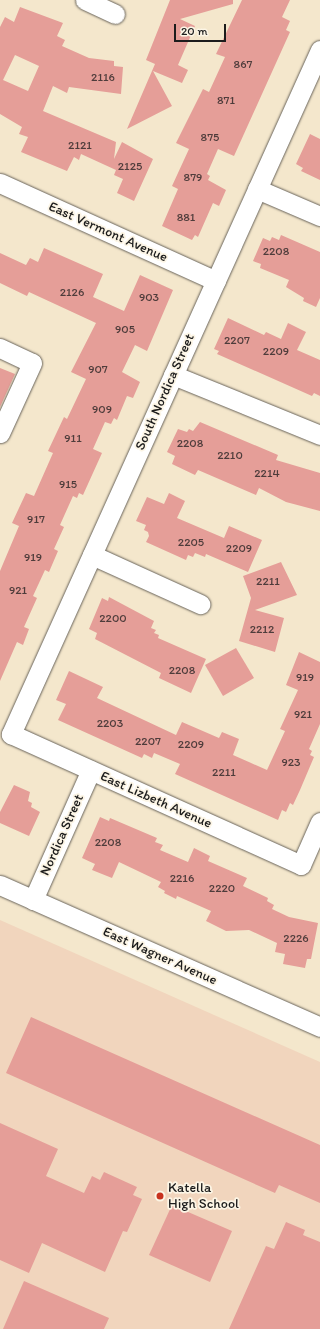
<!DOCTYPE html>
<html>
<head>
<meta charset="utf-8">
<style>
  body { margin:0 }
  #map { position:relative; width:320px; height:1329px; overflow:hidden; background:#f4e7cc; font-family:Itim,sans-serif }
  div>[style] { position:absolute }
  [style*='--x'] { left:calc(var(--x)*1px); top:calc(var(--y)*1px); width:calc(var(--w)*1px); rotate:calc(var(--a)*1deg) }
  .built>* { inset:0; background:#f1d5bd }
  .building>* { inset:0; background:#e59e98 }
  .roads { filter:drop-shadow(0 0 1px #68635a) drop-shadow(0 0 1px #68635a) }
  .minor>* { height:19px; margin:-9.5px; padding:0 9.5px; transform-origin:9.5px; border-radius:9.5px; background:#fff }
  .dots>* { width:11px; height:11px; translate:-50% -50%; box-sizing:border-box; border:2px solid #fcf5e5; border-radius:50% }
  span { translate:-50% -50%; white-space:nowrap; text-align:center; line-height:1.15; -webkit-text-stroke:3.5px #fcf5e5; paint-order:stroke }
  .number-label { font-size:12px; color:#4e3c3b }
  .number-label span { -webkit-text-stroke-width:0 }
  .street-label { font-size:14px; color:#1c1c1c }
  .poi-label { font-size:14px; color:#1c1c1c }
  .left { translate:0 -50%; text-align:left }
  .scale { position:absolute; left:174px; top:24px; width:52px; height:18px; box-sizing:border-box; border:2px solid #1c1c1c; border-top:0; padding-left:5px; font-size:12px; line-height:14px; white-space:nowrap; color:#1c1c1c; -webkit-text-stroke:3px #fcf5e5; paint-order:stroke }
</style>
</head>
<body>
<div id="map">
  <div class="built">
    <div style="clip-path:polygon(0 920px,320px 1062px,320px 1329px,0 1329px)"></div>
  </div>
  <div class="building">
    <div style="clip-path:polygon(170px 0,233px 0,233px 4px,180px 19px,195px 26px,178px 65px,188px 70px,182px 83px,153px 71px,172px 106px,127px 129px,155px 64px,146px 60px)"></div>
    <div style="clip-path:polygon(242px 0,290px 0,282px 17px,290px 21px,286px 30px,290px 32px,234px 156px,218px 149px,207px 174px,210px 176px,208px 180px,226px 190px,219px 206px,213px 203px,198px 237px,195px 235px,192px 240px,162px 226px,178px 189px,172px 186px,189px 149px,176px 143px,203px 89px,209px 92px,225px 57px,216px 54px)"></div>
    <div style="clip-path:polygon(evenodd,20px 7px,63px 23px,57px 36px,65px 40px,62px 46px,89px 58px,114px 61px,114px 66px,123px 67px,121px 94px,69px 87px,67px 93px,53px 86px,43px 111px,116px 142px,114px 159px,122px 142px,153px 159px,134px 201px,117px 193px,123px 179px,114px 175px,116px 170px,81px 154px,79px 160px,74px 157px,67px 171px,21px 152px,28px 137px,19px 134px,22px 127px,0 114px,0 27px,5px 17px,14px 22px,20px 7px,15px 55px,39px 66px,28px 91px,3px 80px,15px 55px)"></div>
    <div style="clip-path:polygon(310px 134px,320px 139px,320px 180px,301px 171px,303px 168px,296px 164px)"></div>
    <div style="clip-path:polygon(281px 235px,320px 252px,320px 298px,316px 307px,303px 301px,304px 298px,286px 287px,289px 280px,260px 268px,261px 264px,253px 261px,263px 238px,270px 241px,272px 237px,279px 240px)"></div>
    <div style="clip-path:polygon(44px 248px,103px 274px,93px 297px,124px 311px,140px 275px,173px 290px,147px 351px,135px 345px,122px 372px,140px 382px,133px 398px,127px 396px,117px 420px,114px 418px,111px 424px,105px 422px,93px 449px,102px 453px,83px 495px,79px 493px,77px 498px,73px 496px,60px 525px,64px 527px,54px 549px,58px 551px,49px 572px,45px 570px,33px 596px,37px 598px,24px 627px,29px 629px,23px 645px,17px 642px,0 681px,0 571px,19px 526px,12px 523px,26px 493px,34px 496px,53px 453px,48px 451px,64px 417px,67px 419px,86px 379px,71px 372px,96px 323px,29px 292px,27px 296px,0 283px,0 253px,26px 265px,30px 258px,38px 262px)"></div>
    <div style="clip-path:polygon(228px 318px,264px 335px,266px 332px,281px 339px,288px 323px,306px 332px,297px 350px,320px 360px,320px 396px,314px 393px,312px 396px,217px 354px,219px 351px,214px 349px)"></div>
    <div style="clip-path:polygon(0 368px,15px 374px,0 407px)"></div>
    <div style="clip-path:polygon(200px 422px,278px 455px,276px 460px,320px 473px,320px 511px,286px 502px,259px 488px,256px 495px,198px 470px,195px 475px,172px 464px,175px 456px,167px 452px,178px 429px,187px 432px,189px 429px,193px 431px)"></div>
    <div style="clip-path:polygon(169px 493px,185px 501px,177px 518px,224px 538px,229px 526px,262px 540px,248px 572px,206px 554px,205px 557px,195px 553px,193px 557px,188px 555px,186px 560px,146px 542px,149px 536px,148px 532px,144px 530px,146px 525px,136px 521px,147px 497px,164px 504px)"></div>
    <div style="clip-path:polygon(281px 562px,297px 595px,255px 610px,284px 618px,275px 652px,239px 641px,251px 598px,243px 576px)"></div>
    <div style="clip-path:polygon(109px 597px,154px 621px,151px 628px,156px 630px,154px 633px,159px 635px,158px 638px,206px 659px,191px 693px,159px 678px,161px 673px,95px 639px,97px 633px,89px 629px,102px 598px,108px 601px)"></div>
    <div style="clip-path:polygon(236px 648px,254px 678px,223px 696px,205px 665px)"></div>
    <div style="clip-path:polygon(299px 652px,320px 662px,320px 724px,309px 749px,312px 751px,310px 755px,314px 757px,300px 790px,293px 805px,290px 803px,286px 812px,282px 810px,278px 820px,175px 774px,180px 764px,154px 753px,152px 758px,144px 754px,142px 758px,58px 720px,66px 704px,56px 700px,69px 671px,103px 687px,97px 698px,176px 735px,182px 722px,219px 738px,222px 732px,239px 739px,233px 755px,267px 770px,285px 731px,280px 729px,298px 690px,286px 685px)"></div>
    <div style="clip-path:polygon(14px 785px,30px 792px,28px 801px,32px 803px,31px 807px,40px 812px,29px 836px,0 823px,0 812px)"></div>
    <div style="clip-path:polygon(100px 817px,109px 821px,110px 818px,157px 838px,155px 842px,163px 845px,160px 850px,188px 862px,194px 848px,210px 856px,208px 861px,247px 878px,243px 886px,268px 898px,267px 901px,274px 905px,272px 909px,289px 917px,318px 923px,311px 959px,307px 959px,305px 968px,283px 964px,285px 954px,275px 952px,277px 943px,249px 930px,226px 931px,206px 921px,211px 911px,177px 896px,176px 899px,164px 893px,165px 891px,158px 887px,161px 882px,119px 862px,112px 878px,92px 870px,95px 864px,82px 858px)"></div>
    <div style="clip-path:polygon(31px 1017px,320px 1145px,320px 1203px,279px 1185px,275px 1193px,6px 1073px)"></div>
    <div style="clip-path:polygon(0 1123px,58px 1149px,46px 1176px,84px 1193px,92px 1176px,100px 1180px,104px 1172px,137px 1187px,133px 1195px,142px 1199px,127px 1232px,123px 1231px,105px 1272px,42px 1243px,29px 1273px,0 1260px)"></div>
    <div style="clip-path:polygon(172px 1205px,232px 1231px,210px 1282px,149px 1255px)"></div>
    <div style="clip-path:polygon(286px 1222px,305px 1230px,303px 1235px,320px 1242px,320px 1329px,229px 1329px,266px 1246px,274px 1249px)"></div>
    <div style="clip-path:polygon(24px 1281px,109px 1318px,104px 1329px,3px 1329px)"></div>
  </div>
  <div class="roads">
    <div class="minor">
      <div style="--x:85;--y:0;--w:33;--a:25"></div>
      <div style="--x:320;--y:50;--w:751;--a:114.31"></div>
      <div style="--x:11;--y:734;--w:318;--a:24.3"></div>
      <div style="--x:301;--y:865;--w:47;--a:-66.2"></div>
      <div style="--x:0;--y:183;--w:237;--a:24.4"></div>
      <div style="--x:257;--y:189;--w:69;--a:23.2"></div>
      <div style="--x:0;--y:348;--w:35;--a:25"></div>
      <div style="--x:32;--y:363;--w:77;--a:114.6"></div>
      <div style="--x:173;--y:375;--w:159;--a:22.2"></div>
      <div style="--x:92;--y:555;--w:119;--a:24.4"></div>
      <div style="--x:0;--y:885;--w:350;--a:23.9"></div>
      <div style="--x:33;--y:900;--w:142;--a:-66"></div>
    </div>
  </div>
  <div class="dots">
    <div style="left:160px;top:1196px;background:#c8321e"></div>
  </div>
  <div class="number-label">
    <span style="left:243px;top:65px">867</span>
    <span style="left:103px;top:78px">2116</span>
    <span style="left:226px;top:101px">871</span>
    <span style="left:210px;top:138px">875</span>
    <span style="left:80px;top:146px">2121</span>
    <span style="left:130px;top:167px">2125</span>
    <span style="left:193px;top:178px">879</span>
    <span style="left:186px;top:218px">881</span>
    <span style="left:276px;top:252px">2208</span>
    <span style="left:72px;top:293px">2126</span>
    <span style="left:149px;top:298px">903</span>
    <span style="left:125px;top:330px">905</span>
    <span style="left:237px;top:341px">2207</span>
    <span style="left:276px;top:352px">2209</span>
    <span style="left:98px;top:370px">907</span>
    <span style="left:102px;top:410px">909</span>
    <span style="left:73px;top:439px">911</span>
    <span style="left:190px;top:444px">2208</span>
    <span style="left:230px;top:456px">2210</span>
    <span style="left:267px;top:474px">2214</span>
    <span style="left:68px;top:485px">915</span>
    <span style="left:36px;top:520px">917</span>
    <span style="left:191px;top:543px">2205</span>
    <span style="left:239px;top:549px">2209</span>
    <span style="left:33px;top:558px">919</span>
    <span style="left:268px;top:582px">2211</span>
    <span style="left:18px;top:591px">921</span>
    <span style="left:113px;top:619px">2200</span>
    <span style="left:262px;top:630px">2212</span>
    <span style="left:182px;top:671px">2208</span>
    <span style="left:305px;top:678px">919</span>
    <span style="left:303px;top:715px">921</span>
    <span style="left:110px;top:724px">2203</span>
    <span style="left:148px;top:742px">2207</span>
    <span style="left:191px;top:745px">2209</span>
    <span style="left:291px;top:763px">923</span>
    <span style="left:224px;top:773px">2211</span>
    <span style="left:108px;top:843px">2208</span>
    <span style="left:182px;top:879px">2216</span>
    <span style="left:222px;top:889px">2220</span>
    <span style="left:296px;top:939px">2226</span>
  </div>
  <div class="street-label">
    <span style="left:108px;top:232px;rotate:24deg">East Vermont Avenue</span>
    <span style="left:165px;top:392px;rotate:-66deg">South Nordica Street</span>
    <span style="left:156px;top:800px;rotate:24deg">East Lizbeth Avenue</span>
    <span style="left:62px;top:835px;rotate:-66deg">Nordica Street</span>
    <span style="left:160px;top:956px;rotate:24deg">East Wagner Avenue</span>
  </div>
  <div class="poi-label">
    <span class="left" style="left:168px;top:1196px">Katella<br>High School</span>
  </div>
  <div class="scale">20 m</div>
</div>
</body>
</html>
